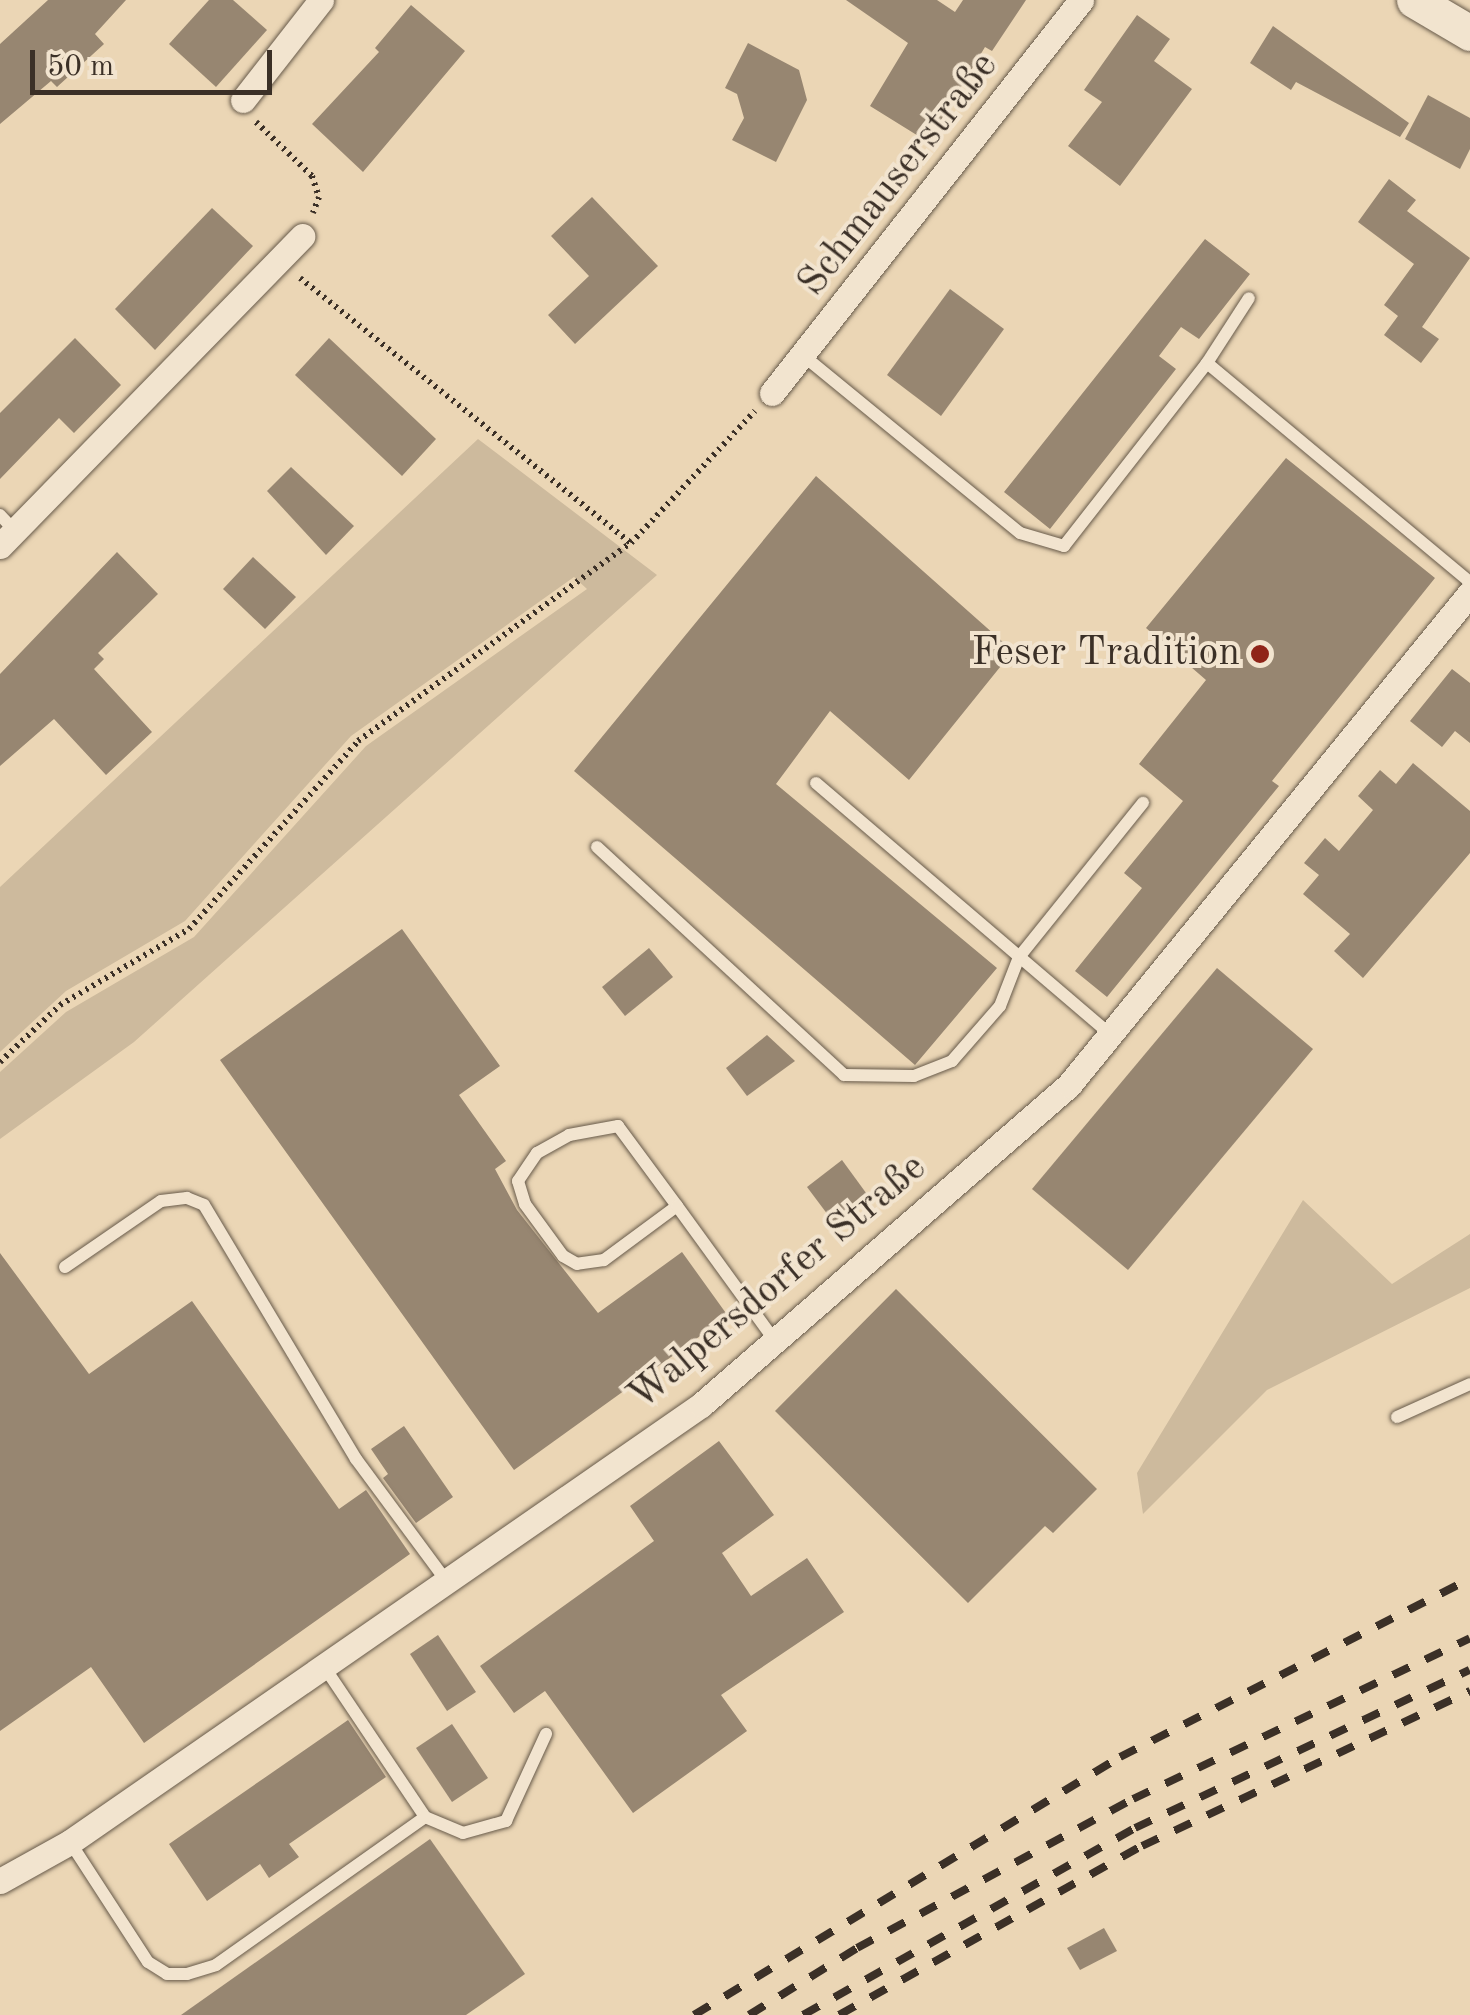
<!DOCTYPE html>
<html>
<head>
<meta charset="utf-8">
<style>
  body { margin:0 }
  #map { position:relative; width:1470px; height:2015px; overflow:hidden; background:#ebd6b5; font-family:"Old Standard TT",serif }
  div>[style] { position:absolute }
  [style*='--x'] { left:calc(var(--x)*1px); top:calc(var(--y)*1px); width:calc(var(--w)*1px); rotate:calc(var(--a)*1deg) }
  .green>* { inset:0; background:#cdba9d }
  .building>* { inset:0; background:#978671 }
  .path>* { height:6px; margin-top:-3px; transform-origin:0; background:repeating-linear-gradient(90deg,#3b3027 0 2.5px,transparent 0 7.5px) }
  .roads { filter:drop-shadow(0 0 2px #675a4a) drop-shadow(0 0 2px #675a4a) }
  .lane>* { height:12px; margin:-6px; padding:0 6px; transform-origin:6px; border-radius:6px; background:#f2e4cf }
  .street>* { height:25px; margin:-12.5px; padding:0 12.5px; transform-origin:12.5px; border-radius:12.5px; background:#f2e4cf }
  .secondary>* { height:35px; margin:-17.5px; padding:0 17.5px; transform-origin:17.5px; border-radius:17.5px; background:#f2e4cf }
  .rail>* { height:8px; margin-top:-4px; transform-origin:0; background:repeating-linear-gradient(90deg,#3b3027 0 18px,transparent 0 36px) }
  .dots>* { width:28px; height:28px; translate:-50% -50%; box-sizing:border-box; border:5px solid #f2e4cf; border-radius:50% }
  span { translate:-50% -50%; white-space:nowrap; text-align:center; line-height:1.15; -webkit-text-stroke:8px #f2e4cf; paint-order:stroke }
  .street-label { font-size:40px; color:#3b3027 }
  .poi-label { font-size:40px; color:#3b3027 }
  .right { translate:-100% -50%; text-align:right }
  .scale { position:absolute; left:30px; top:50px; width:242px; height:45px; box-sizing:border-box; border:5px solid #3b3027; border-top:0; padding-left:12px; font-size:30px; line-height:35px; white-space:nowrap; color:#3b3027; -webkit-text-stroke:8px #f2e4cf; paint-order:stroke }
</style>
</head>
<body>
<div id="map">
  <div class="green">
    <div style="clip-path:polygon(478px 439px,657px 575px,134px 1042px,0 1139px,0 1072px,66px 1012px,194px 937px,366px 746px,587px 589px,574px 577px,351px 736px,185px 921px,66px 991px,0 1052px,0 887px)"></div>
    <div style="clip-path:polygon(1303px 1200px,1392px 1284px,1470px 1234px,1470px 1288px,1267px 1390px,1143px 1514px,1137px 1473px)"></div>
  </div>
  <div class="building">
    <div style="clip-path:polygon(48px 0,126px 0,95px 34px,104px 44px,57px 87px,51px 81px,0 124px,0 44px)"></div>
    <div style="clip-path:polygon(209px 0,233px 0,267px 30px,216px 87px,169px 44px)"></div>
    <div style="clip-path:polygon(846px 0,937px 0,955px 12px,963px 0,1026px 0,992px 51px,985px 47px,928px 142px,870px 106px,908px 43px)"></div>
    <div style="clip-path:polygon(411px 5px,465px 51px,363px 172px,312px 124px,379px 52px,375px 48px)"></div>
    <div style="clip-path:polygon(1137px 15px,1170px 39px,1154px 61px,1192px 89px,1120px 186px,1068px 146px,1102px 102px,1084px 90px)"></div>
    <div style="clip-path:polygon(1273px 26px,1409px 123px,1400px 137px,1296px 82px,1291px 90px,1250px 63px)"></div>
    <div style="clip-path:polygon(748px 43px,799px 70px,807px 100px,776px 162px,732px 140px,744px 118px,737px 94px,725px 88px)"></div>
    <div style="clip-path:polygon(1428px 95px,1470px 118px,1470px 149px,1460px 169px,1405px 139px)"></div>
    <div style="clip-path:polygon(1389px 179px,1416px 200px,1407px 211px,1470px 258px,1422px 327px,1439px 339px,1421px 363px,1384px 335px,1398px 316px,1384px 305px,1414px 264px,1358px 222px)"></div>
    <div style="clip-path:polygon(592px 197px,658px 266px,575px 344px,548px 315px,589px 276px,551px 236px)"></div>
    <div style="clip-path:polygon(212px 208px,253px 246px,155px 350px,115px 309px)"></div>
    <div style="clip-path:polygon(1205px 239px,1250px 274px,1199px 339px,1181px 327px,1159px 356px,1176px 369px,1050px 529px,1004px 492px)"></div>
    <div style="clip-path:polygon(950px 289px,1004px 329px,941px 416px,887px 375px)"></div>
    <div style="clip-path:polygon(75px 338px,121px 385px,74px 433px,59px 418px,0 479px,0 413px)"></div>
    <div style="clip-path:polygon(329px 338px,436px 439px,402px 476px,295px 375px)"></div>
    <div style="clip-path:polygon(1286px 458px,1435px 578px,1272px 781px,1279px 786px,1107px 997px,1075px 971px,1142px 888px,1124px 873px,1183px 801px,1139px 764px,1206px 680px,1146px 628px)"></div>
    <div style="clip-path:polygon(291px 467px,354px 526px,326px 555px,267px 491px)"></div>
    <div style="clip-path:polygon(816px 476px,1013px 651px,909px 780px,830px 711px,776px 784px,997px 968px,915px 1065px,574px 771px)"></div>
    <div style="clip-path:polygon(117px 552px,158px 594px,98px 653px,104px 659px,94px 669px,152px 732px,106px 775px,54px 719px,0 766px,0 674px)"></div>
    <div style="clip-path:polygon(253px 557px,296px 597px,265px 629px,223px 589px)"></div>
    <div style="clip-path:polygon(1452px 669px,1470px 683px,1470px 743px,1455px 731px,1442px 747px,1410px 721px)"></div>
    <div style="clip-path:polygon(1413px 763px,1470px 811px,1470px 853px,1363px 978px,1334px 951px,1350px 934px,1303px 894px,1319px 875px,1304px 863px,1325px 838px,1339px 851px,1373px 810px,1358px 796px,1380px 770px,1396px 784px)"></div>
    <div style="clip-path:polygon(402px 929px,500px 1066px,459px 1095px,506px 1161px,495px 1169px,517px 1210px,598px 1313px,682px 1252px,728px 1316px,514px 1470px,220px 1060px)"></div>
    <div style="clip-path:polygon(649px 948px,673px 977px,625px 1016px,602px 987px)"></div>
    <div style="clip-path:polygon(1217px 968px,1313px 1049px,1128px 1270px,1032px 1189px)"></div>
    <div style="clip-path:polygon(767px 1035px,795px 1061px,747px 1096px,726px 1068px)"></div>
    <div style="clip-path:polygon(842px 1160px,869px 1197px,834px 1223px,807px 1187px)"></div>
    <div style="clip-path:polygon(0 1253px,89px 1374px,192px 1301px,339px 1509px,366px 1490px,410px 1554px,144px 1743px,91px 1667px,0 1731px)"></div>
    <div style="clip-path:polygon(896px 1289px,1097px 1489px,1053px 1533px,1045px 1526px,968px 1603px,775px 1411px)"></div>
    <div style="clip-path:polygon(404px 1426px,453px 1497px,416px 1523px,383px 1478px,388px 1474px,371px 1449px)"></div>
    <div style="clip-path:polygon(719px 1441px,774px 1515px,722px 1553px,751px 1596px,807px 1558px,844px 1612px,721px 1695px,747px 1731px,633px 1813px,545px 1691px,514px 1713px,480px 1666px,654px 1541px,630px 1506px)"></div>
    <div style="clip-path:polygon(438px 1635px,476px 1692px,447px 1711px,410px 1654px)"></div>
    <div style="clip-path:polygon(348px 1720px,386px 1777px,289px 1844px,299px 1857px,269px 1878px,260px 1864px,207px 1901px,169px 1844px)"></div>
    <div style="clip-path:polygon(452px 1724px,488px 1778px,452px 1802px,416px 1748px)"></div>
    <div style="clip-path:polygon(430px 1839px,525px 1974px,466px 2015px,181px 2015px)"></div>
    <div style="clip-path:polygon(1104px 1928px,1117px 1951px,1080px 1970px,1067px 1948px)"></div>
  </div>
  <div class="path">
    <div style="--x:256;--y:122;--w:78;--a:44"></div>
    <div style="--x:312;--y:176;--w:22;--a:72"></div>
    <div style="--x:319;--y:197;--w:17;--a:111"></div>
    <div style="--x:300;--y:278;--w:424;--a:38.7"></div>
    <div style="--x:0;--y:1062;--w:83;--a:-43.5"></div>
    <div style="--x:60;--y:1005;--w:150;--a:-30.5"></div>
    <div style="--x:189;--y:929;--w:253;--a:-48"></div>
    <div style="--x:358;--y:741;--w:337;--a:-36"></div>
    <div style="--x:631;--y:543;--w:181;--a:-46.8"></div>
  </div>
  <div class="roads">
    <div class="lane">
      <div style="--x:805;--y:357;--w:278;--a:39.3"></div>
      <div style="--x:1020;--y:533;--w:46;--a:16.5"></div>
      <div style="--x:1064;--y:546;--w:232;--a:-52"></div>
      <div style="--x:1207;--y:363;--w:77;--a:-57.1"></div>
      <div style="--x:1207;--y:363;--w:342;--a:39.8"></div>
      <div style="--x:0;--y:515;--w:23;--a:47"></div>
      <div style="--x:816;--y:783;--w:387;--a:40.5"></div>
      <div style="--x:597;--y:847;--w:336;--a:42.7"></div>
      <div style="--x:844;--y:1075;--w:70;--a:0.8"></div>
      <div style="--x:914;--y:1076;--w:41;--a:-21.5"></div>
      <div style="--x:952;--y:1061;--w:73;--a:-48.9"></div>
      <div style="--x:1000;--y:1006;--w:53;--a:-68.8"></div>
      <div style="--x:1019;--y:957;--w:198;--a:-51.2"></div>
      <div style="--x:677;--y:1206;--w:91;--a:143.5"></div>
      <div style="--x:604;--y:1260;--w:27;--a:172"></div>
      <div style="--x:577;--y:1264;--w:16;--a:-150"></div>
      <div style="--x:563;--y:1256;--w:64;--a:-126.2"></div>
      <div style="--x:525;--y:1204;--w:24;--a:-107"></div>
      <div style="--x:518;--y:1181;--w:34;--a:-56"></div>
      <div style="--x:537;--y:1153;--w:37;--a:-29"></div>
      <div style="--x:569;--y:1135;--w:50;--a:-10.4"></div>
      <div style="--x:618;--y:1126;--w:99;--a:53.6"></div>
      <div style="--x:677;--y:1206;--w:167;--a:54"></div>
      <div style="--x:65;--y:1267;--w:116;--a:-34.5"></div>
      <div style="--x:161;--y:1201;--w:26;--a:-7"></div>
      <div style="--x:187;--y:1198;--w:18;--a:22"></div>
      <div style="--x:204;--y:1205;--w:296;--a:59.1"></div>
      <div style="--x:356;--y:1459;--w:148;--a:53.5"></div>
      <div style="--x:1397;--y:1417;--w:80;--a:-24.3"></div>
      <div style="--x:323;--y:1665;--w:183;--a:56.1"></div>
      <div style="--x:70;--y:1842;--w:143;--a:57"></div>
      <div style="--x:148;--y:1962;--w:22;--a:32"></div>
      <div style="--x:167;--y:1974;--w:20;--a:0"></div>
      <div style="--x:187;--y:1974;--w:30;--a:-17"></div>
      <div style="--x:216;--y:1965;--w:256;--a:-35.3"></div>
      <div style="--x:425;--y:1817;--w:41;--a:22.8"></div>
      <div style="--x:463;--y:1833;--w:45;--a:-15.6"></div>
      <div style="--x:506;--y:1821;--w:96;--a:-65.3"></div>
    </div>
    <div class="street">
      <div style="--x:243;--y:100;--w:127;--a:-52"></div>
      <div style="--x:772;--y:393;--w:500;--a:-51.8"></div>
      <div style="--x:0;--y:546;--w:433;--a:-45.7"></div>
      <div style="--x:0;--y:1881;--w:80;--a:-29.1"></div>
      <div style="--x:70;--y:1842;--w:768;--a:-34.7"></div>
      <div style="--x:701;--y:1405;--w:488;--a:-41"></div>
      <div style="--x:1069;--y:1085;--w:635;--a:-50.82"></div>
    </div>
    <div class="secondary">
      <div style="--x:1414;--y:0;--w:65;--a:30.5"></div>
    </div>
  </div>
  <div class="rail">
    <div style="--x:694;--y:2015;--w:498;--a:-31.2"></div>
    <div style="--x:1120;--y:1757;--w:393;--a:-27"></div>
    <div style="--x:749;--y:2015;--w:127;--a:-31.8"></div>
    <div style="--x:857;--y:1948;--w:314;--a:-28.4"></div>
    <div style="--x:1133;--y:1799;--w:373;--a:-25.5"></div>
    <div style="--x:803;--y:2015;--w:381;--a:-29.4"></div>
    <div style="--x:1135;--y:1828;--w:370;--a:-25.3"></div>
    <div style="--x:839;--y:2015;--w:347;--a:-29.2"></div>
    <div style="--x:1142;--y:1846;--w:363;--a:-25.3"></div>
  </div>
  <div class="dots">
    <div style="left:1260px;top:654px;background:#8f2418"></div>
  </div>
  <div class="street-label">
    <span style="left:899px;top:175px;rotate:-52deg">Schmauserstraße</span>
    <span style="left:778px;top:1283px;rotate:-40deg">Walpersdorfer Straße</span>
  </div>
  <div class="poi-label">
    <span class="right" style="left:1240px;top:654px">Feser Tradition</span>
  </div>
  <div class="scale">50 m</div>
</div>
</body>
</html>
